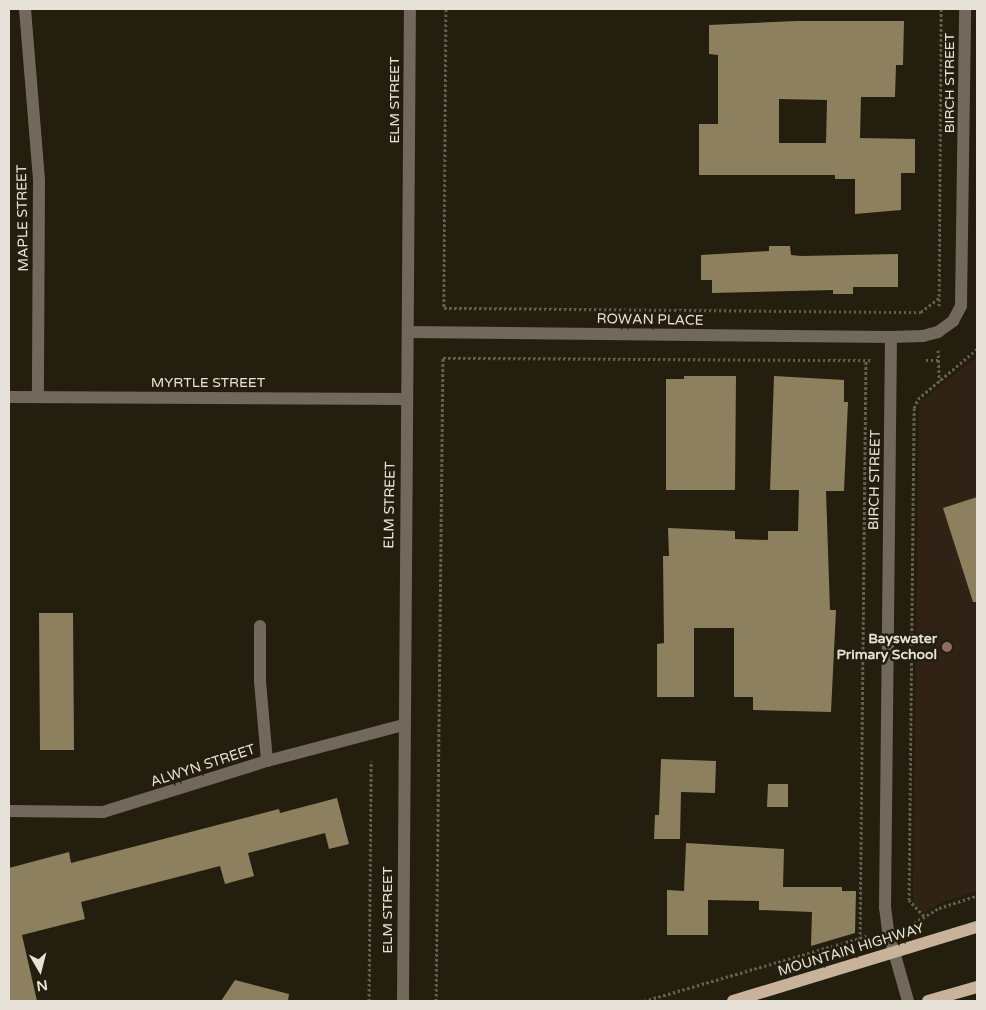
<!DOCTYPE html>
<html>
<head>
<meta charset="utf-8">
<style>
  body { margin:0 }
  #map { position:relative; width:986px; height:1010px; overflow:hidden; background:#241e0e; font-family:"Varela Round",sans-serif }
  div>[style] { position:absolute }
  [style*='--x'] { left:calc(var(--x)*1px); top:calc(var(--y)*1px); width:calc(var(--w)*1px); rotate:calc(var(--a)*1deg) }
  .education>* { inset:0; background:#302316 }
  .building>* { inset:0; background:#8d805f }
  .path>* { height:3px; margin-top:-1.5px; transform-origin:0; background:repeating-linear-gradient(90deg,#635e50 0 2.5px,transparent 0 5px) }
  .minor>* { height:12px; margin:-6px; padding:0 6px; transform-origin:6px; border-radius:6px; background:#72685c }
  .major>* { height:12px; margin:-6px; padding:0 6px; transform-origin:6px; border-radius:6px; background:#c8b29a }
  .dots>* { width:14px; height:14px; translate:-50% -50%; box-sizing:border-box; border:2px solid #241e0e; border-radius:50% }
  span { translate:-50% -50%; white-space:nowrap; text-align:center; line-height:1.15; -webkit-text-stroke:5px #241e0e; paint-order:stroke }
  .street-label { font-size:14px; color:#e6e2d8 }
  .poi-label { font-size:14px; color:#e6e2d8; font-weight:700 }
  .right { translate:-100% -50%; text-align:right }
  .frame { position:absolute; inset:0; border:10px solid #e6e2d8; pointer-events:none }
  .north { position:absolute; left:15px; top:945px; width:50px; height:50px; -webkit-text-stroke:4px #241e0e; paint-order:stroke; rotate:172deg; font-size:14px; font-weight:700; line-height:20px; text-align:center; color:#e6e2d8 }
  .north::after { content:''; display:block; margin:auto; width:18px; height:22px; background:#e6e2d8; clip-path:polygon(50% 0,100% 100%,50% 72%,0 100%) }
</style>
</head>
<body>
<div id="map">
  <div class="education">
    <div style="clip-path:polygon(977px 357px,977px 891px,945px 901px,925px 912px,913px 904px,919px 403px)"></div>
  </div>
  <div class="building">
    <div style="clip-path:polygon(evenodd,797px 21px,904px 21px,903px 65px,896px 65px,895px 97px,861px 97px,860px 138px,915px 139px,915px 173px,901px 173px,901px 210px,855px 214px,855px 179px,835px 179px,835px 175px,699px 175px,699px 124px,718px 124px,718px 55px,709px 54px,709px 25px,797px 21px,779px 99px,827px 100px,826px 143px,779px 143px,779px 99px)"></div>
    <div style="clip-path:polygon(769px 246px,790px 246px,791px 255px,801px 256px,898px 254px,898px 287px,853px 287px,853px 294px,833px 294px,833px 290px,712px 293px,712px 280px,701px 280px,701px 255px,769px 251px)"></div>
    <div style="clip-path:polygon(684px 376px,736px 376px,735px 490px,666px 490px,666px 379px,684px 379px)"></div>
    <div style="clip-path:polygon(774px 376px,844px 380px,844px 402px,848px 402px,844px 491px,826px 491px,830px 610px,836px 610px,831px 712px,753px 710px,753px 697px,734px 697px,734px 628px,694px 628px,694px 697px,657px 697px,657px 644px,664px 643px,663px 556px,669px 556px,668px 528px,735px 531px,735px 539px,768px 540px,768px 531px,798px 531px,799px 490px,770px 490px)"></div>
    <div style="clip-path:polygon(977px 497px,977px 602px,973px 602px,943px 508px)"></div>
    <div style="clip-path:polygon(39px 613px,73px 613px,74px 750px,40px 750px)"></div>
    <div style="clip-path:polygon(661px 759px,716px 761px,715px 793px,681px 792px,680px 839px,654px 839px,655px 815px,659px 815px)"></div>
    <div style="clip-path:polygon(768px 784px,788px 784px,788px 807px,767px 807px)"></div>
    <div style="clip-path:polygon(337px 798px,349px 844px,329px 849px,325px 833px,248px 853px,254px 876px,225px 884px,220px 866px,81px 902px,85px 919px,22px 935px,37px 1001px,9px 1001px,9px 868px,69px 852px,71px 863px,279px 809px,280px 813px)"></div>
    <div style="clip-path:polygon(686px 843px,784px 849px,783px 887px,842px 887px,842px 891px,856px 891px,855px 933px,811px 946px,812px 912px,759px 910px,759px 901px,708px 900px,708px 935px,667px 935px,667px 890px,684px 891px)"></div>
    <div style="clip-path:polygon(235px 980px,289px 994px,288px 1001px,221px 1001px)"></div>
  </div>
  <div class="path">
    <div style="--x:446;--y:9;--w:299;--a:90.4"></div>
    <div style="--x:444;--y:308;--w:477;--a:0.5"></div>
    <div style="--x:921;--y:312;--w:23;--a:-38"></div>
    <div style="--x:939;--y:306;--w:297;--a:-89.6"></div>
    <div style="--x:938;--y:350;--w:31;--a:88"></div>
    <div style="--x:926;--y:360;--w:13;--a:0"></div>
    <div style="--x:924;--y:916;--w:22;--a:-133"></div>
    <div style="--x:909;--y:900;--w:492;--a:-89.4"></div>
    <div style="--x:914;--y:408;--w:10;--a:-66"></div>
    <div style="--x:918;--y:399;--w:77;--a:-40.3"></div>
    <div style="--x:914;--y:923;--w:29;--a:-31"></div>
    <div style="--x:939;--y:908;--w:40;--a:-18"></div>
    <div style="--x:860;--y:939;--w:578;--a:-89.41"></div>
    <div style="--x:369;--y:1001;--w:240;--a:-89.5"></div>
    <div style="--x:436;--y:1001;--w:643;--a:-89.38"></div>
    <div style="--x:443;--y:358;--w:428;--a:0.3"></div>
    <div style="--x:644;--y:1001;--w:232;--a:-16.3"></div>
  </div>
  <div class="minor">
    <div style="--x:25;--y:9;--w:173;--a:85.3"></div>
    <div style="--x:39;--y:181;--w:216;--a:90.3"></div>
    <div style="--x:408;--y:332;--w:483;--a:0.6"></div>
    <div style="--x:9;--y:397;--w:397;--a:0.3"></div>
    <div style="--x:260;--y:626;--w:55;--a:90"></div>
    <div style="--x:260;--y:681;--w:80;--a:85"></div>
    <div style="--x:9;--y:811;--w:94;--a:0.6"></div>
    <div style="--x:103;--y:812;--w:172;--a:-17.3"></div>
    <div style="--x:267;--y:761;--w:141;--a:-14.8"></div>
    <div style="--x:403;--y:1001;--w:992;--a:-89.6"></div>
    <div style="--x:908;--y:1001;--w:73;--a:-105.9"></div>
    <div style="--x:888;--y:931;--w:23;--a:-97"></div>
    <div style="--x:885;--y:908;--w:571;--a:-89.4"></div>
    <div style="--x:891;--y:337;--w:32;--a:-2"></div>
    <div style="--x:923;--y:336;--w:16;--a:-15"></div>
    <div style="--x:938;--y:332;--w:19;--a:-36"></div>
    <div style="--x:953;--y:321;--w:17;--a:-62"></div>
    <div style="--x:961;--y:306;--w:297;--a:-89.2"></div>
  </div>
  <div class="major">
    <div style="--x:733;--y:1001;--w:255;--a:-16.9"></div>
    <div style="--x:928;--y:1001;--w:51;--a:-15.9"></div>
  </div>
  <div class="dots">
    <div style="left:947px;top:647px;background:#8d6e63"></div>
  </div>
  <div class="street-label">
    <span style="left:950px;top:83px;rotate:-90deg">BIRCH STREET</span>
    <span style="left:395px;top:100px;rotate:-90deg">ELM STREET</span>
    <span style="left:23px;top:218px;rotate:-91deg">MAPLE STREET</span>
    <span style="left:650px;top:320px;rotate:1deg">ROWAN PLACE</span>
    <span style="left:208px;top:383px">MYRTLE STREET</span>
    <span style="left:875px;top:480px;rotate:-89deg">BIRCH STREET</span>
    <span style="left:390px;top:505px;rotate:-89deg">ELM STREET</span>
    <span style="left:203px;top:766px;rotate:-18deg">ALWYN STREET</span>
    <span style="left:388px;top:910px;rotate:-90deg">ELM STREET</span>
    <span style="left:851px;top:950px;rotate:-17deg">MOUNTAIN HIGHWAY</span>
  </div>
  <div class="poi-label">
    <span class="right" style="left:937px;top:647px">Bayswater<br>Primary School</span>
  </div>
  <div class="frame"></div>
  <div class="north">N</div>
</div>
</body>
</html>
